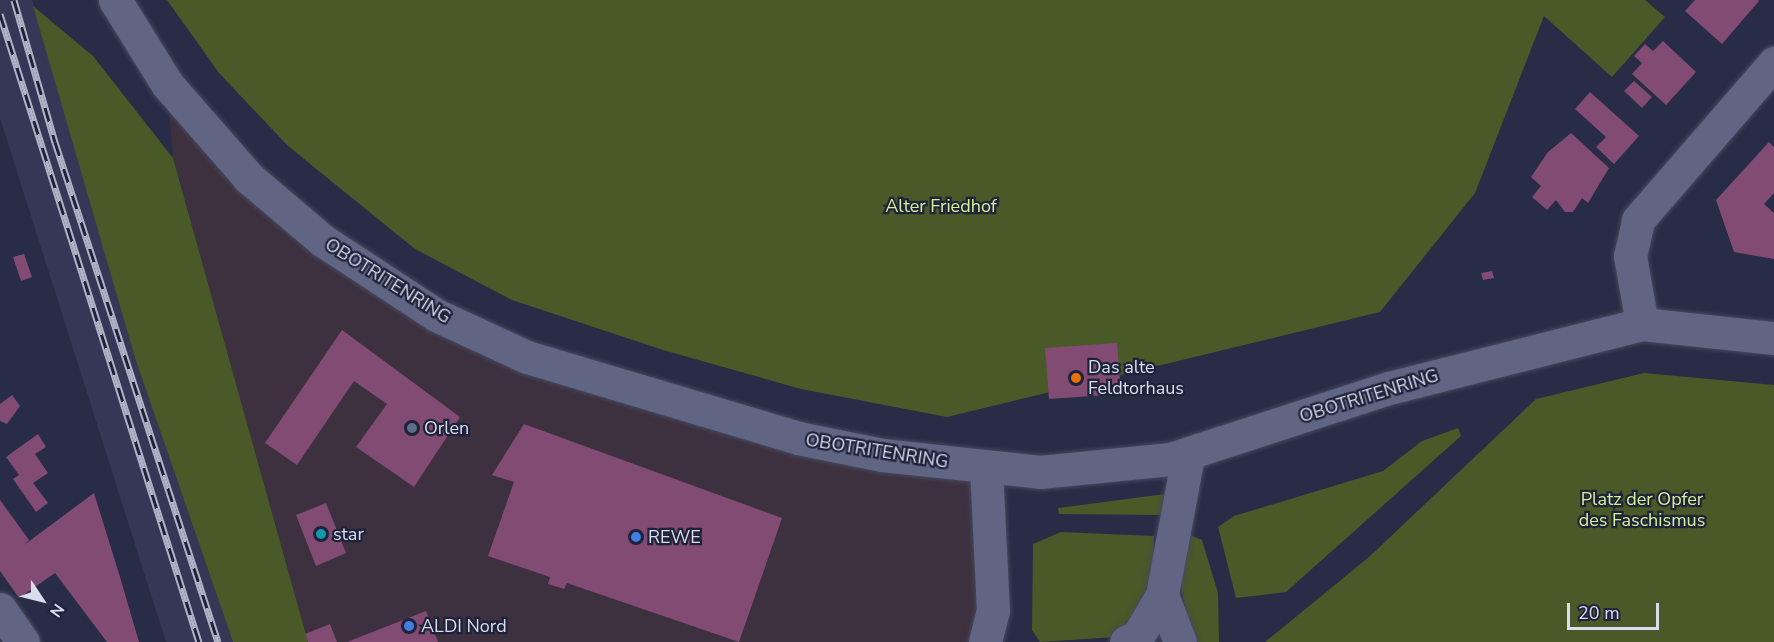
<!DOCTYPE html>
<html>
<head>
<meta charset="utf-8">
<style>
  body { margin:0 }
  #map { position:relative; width:1774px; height:642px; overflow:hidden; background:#282c46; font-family:"Nunito Sans",sans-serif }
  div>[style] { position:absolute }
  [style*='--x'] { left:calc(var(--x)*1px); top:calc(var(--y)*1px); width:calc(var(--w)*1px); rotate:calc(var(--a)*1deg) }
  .commercial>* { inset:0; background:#3d313f }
  .built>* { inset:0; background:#343856 }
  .green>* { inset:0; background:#495927 }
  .building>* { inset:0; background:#824b74 }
  .roads { filter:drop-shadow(0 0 2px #46485e) drop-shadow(0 0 2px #46485e) }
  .minor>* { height:33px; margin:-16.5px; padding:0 16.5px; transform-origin:16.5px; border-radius:16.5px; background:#606583 }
  .rail>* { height:7px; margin-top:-3.5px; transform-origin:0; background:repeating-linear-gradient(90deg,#1f223b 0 14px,#b0b4c7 0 28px); box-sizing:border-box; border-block:2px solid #b0b4c7 }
  .dots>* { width:16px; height:16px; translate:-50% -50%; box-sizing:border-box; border:3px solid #1f223b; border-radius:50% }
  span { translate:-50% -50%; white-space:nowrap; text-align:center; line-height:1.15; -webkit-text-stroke:4.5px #1f223b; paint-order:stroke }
  .park-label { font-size:18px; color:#d1f395 }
  .street-label { font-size:18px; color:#d9ddee }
  .poi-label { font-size:18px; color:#d9ddee }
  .left { translate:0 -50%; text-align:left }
  .north { position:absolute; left:12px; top:570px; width:60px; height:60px; -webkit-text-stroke:4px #1f223b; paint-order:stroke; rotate:125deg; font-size:16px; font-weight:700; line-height:24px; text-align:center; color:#d9ddee }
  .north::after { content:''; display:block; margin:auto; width:21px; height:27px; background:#d9ddee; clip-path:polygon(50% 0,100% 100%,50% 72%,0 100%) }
  .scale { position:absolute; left:1567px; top:603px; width:92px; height:27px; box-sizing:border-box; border:3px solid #d9ddee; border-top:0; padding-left:8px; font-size:18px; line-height:21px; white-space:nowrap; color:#d9ddee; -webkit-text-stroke:4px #1f223b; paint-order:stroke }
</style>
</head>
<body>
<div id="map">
  <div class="commercial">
    <div style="clip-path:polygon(167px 84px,249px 178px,527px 357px,986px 467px,985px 642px,308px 642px,173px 158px)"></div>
  </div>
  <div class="built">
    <div style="clip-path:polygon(0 0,32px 0,135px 358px,233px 642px,166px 642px,0 118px)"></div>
  </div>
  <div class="green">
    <div style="clip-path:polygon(167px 0,1645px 0,1665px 17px,1612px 77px,1544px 16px,1475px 193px,1380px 312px,947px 417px,801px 389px,663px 350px,512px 300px,415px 249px,288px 146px,219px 73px)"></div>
    <div style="clip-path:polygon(33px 6px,93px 56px,173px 158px,308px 642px,233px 642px,135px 358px)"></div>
    <div style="clip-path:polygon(1644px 373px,1774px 385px,1774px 642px,1265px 642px,1369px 557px,1536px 399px)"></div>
    <div style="clip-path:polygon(1458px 428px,1461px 436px,1286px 592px,1236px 598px,1218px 527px,1234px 516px,1383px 471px,1422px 441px)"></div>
    <div style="clip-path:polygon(1165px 494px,1168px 501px,1160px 515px,1059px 514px,1058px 508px)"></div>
    <div style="clip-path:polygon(1061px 532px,1154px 536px,1153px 589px,1138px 620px,1115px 637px,1040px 642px,1032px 630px,1033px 544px)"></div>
    <div style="clip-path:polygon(1188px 534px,1202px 540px,1218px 593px,1219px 642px,1190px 642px,1180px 576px)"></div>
  </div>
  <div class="building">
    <div style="clip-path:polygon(1695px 0,1758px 0,1759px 1px,1722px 44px,1685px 11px)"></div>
    <div style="clip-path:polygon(1663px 41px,1696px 72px,1666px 105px,1632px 74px,1642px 63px,1634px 56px,1645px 44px,1653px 51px)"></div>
    <div style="clip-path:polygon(1634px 81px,1652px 97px,1642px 108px,1624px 91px)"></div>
    <div style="clip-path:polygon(1590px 92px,1639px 136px,1614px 164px,1596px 147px,1606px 137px,1575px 109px)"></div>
    <div style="clip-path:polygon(1571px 133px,1609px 168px,1588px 203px,1582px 198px,1573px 212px,1565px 212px,1556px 200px,1547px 210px,1532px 197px,1541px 186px,1531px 177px,1548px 152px)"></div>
    <div style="clip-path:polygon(1769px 142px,1774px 147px,1774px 193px,1764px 204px,1774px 213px,1774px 259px,1734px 252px,1716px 200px)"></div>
    <div style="clip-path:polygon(24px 254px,32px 277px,21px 281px,13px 257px)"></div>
    <div style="clip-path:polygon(1492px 271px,1494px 278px,1483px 280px,1481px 273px)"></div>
    <div style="clip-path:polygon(342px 330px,460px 417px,414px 487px,356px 447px,387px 404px,354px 381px,297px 465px,265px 443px)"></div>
    <div style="clip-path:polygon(1117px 343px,1121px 394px,1049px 399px,1045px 348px)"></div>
    <div style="clip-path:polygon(12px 395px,20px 406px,7px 424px,0 421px,0 404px)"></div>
    <div style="clip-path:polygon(524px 424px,782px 518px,739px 642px,567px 583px,564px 589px,548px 584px,550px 577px,488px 556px,514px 482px,492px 475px)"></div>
    <div style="clip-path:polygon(38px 434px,46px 447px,35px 454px,48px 473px,33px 483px,48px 503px,36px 512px,13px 479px,19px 475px,6px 457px)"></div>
    <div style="clip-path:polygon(94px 493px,120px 577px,139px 642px,107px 642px,55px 573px,19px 598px,0 571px,0 500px,29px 540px,24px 545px)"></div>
    <div style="clip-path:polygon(326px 503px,346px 553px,316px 566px,296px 515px)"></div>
    <div style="clip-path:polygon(426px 611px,438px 642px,347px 642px)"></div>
    <div style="clip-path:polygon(330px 624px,337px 642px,308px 642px,305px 634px)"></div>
  </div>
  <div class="roads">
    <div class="minor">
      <div style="--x:115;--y:0;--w:99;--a:58.2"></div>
      <div style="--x:167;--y:84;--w:125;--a:48.9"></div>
      <div style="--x:249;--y:178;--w:96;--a:40.3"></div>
      <div style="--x:322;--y:240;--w:136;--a:33.3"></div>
      <div style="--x:436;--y:315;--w:100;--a:24.8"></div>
      <div style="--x:527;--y:357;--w:283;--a:16.6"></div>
      <div style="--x:798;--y:438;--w:86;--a:11.4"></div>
      <div style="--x:882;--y:455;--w:159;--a:6.1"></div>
      <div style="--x:1040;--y:472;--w:131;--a:-5.7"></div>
      <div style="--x:1170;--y:459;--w:230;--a:-18"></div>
      <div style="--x:1389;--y:388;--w:261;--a:-14.2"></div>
      <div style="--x:1642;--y:324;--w:133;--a:6.1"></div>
      <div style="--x:1642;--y:324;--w:69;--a:-100"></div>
      <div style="--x:1630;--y:256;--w:37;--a:-77"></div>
      <div style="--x:1638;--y:220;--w:208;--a:-49.1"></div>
      <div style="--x:1162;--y:595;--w:50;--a:69"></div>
      <div style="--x:0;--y:609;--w:40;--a:55.1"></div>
      <div style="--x:985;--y:642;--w:32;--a:-76"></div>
      <div style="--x:993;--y:611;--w:144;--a:-92.8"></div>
      <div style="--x:1126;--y:642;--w:13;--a:-27"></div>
      <div style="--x:1138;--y:636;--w:48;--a:-59.7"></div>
      <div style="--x:1162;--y:595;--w:141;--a:-79.4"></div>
    </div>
  </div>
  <div class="rail">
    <div style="--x:14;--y:0;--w:148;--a:73.9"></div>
    <div style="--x:55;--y:142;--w:526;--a:71.94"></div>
    <div style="--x:0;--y:14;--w:659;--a:72.42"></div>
  </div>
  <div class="dots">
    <div style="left:1076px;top:378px;background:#e8710a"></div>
    <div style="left:412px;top:428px;background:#5c6f8a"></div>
    <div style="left:321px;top:534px;background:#0f9aa8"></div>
    <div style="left:636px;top:537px;background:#3f7fe0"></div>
    <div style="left:409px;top:626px;background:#3f7fe0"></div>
  </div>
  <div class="park-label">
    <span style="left:941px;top:206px">Alter Friedhof</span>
    <span style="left:1642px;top:510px">Platz der Opfer<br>des Faschismus</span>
  </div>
  <div class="street-label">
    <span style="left:388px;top:281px;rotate:32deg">OBOTRITENRING</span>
    <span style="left:1369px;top:396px;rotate:-17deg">OBOTRITENRING</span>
    <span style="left:877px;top:451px;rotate:9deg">OBOTRITENRING</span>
  </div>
  <div class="poi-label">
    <span class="left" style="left:1088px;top:378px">Das alte<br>Feldtorhaus</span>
    <span class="left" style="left:424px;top:428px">Orlen</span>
    <span class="left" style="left:333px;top:534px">star</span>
    <span class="left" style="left:648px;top:537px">REWE</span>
    <span class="left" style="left:421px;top:626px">ALDI Nord</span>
  </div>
  <div class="north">N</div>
  <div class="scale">20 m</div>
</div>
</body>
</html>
